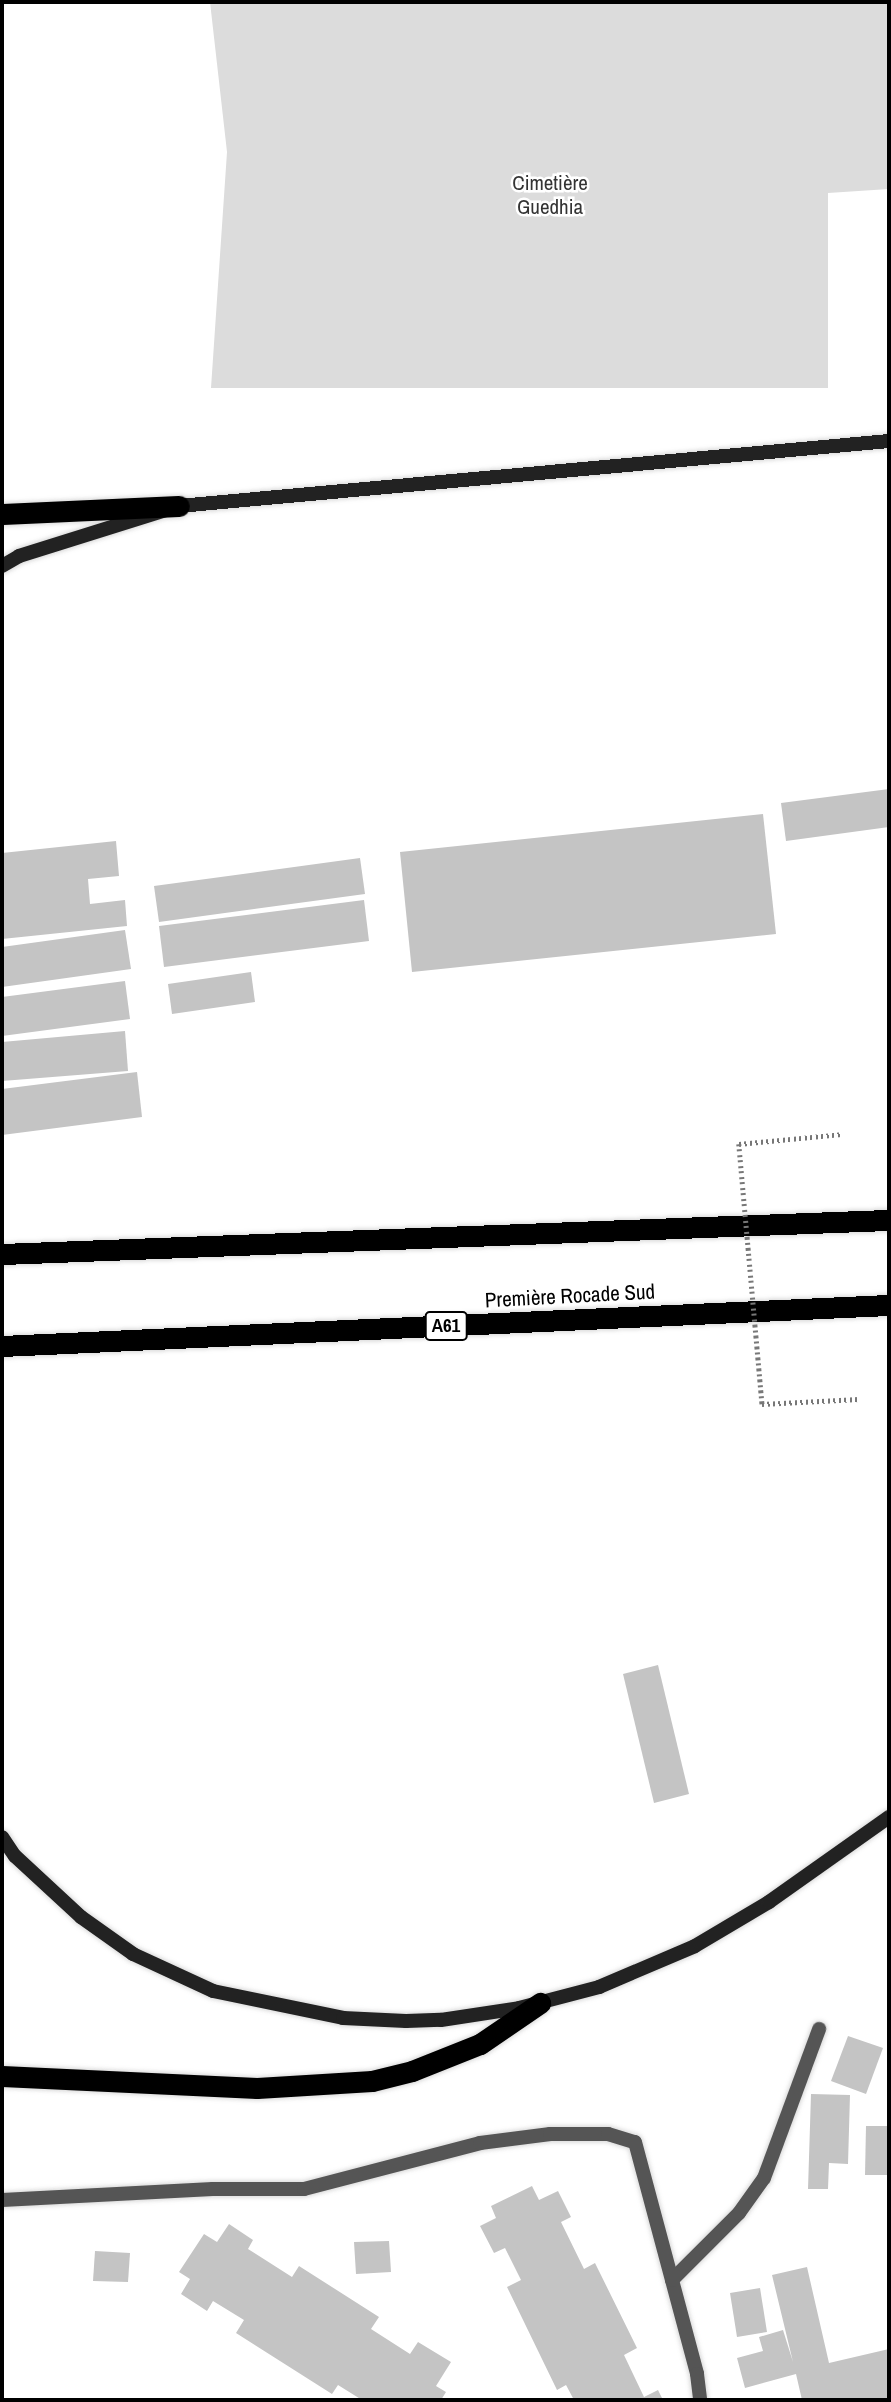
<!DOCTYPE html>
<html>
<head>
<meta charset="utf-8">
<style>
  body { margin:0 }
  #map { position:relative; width:891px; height:2402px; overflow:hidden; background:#fff; font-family:"Archivo Narrow",sans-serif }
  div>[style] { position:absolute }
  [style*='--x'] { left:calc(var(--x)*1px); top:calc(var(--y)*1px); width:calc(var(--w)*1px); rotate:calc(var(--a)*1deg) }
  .green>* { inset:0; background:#dcdcdc }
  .building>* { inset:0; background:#c4c4c4 }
  .path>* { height:4.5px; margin-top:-2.25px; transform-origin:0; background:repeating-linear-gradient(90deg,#777 0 2px,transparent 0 5.5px) }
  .roads { filter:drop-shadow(0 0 2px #dbdbdb) drop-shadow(0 0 2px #dbdbdb) }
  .street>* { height:14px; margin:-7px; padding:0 7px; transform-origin:7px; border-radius:7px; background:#555 }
  .secondary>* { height:14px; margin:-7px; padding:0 7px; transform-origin:7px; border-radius:7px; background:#222 }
  .highway>* { height:21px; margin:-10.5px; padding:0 10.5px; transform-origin:10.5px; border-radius:10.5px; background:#000 }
  .path-bridge>* { height:4.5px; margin-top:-2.25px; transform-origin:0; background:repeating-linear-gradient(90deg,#777 0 2px,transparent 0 5.5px) }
  span { translate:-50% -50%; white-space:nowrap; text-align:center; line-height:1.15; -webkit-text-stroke:5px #fff; paint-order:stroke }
  .shield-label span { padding:2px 5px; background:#fff; border:2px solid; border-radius:5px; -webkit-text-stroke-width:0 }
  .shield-label { font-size:19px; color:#000; font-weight:700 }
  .park-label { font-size:21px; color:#333 }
  .street-label { font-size:21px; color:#000 }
  .frame { position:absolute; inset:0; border:4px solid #000; pointer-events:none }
</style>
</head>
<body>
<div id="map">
  <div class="green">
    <div style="clip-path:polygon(210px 2px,889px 2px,889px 189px,828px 193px,828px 388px,211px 388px,227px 152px)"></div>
  </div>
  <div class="building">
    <div style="clip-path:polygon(889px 789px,889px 827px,786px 841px,781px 803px)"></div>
    <div style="clip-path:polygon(763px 814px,776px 934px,412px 972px,400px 852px)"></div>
    <div style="clip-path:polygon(116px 841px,119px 876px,88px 879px,90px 904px,125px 900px,127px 926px,2px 939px,2px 853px)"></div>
    <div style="clip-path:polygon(360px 858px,365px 894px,159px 922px,154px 886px)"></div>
    <div style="clip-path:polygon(364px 900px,369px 941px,164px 967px,159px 926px)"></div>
    <div style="clip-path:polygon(125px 930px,131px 969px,2px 987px,2px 947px)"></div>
    <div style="clip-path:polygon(251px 972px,255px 1002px,172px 1014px,168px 984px)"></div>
    <div style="clip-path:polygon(125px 981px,130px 1019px,2px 1036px,2px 997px)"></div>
    <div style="clip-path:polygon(125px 1031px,128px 1071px,2px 1081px,2px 1042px)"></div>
    <div style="clip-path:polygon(137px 1072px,142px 1117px,2px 1135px,2px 1089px)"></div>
    <div style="clip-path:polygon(658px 1665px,689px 1794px,654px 1803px,623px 1674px)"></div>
    <div style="clip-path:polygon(848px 2036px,883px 2048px,866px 2094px,831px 2081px)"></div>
    <div style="clip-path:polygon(811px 2094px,850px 2095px,848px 2164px,829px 2163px,828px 2189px,808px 2189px)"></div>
    <div style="clip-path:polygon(866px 2126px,889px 2126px,889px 2175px,865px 2175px)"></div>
    <div style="clip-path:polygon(532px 2186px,539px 2200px,558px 2191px,571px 2217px,561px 2222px,584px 2269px,595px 2263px,637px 2348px,624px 2355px,644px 2397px,658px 2390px,663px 2400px,574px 2400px,566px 2385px,557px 2390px,507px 2287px,521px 2280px,505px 2248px,494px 2253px,480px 2226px,496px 2218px,491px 2206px)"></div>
    <div style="clip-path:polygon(229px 2224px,253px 2240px,248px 2249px,292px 2277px,299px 2266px,379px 2317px,371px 2329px,410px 2354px,418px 2342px,451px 2362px,436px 2386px,446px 2392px,441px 2400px,362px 2400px,338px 2385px,332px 2394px,236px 2333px,244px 2320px,213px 2301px,207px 2311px,181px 2294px,190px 2279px,179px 2272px,204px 2234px,217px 2242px)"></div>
    <div style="clip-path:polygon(389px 2241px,391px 2272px,356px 2274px,354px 2242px)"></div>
    <div style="clip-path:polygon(95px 2251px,130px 2253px,128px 2282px,93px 2281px)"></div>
    <div style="clip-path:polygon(807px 2267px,829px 2363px,889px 2349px,889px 2400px,802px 2400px,796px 2374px,745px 2388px,737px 2358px,763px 2351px,759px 2337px,783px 2330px,793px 2362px,772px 2275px)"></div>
    <div style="clip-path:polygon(760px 2288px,767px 2332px,737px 2337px,730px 2293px)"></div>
  </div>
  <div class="path">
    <div style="--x:739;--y:1144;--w:103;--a:-5.5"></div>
    <div style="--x:762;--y:1404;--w:97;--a:-3"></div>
  </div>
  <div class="roads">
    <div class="street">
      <div style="--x:2;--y:2200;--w:211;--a:-3"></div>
      <div style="--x:213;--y:2189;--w:91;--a:0"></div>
      <div style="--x:304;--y:2189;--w:182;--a:-14.6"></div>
      <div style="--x:480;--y:2143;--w:71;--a:-7.3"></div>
      <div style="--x:550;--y:2134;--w:58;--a:0"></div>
      <div style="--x:608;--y:2134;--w:28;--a:17"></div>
      <div style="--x:635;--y:2142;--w:240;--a:75"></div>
      <div style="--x:697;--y:2374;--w:26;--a:83"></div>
      <div style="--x:672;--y:2280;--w:95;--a:-45"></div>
      <div style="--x:739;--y:2213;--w:43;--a:-54.5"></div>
      <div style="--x:764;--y:2178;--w:159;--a:-69.7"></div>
    </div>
    <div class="secondary">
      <div style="--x:2;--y:566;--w:20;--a:-30"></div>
      <div style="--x:19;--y:556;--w:168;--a:-17.4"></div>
      <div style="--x:179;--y:506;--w:713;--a:-5.23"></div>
      <div style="--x:2;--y:1837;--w:23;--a:56"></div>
      <div style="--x:15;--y:1856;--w:90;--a:42.7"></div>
      <div style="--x:81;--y:1917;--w:64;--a:35.4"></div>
      <div style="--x:133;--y:1954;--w:88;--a:24.8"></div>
      <div style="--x:213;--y:1991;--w:133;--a:11.7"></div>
      <div style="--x:343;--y:2018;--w:63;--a:2.7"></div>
      <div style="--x:406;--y:2021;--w:35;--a:-2"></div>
      <div style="--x:441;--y:2020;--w:79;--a:-8.7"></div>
      <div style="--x:519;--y:2008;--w:83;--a:-14.7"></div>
      <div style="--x:599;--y:1987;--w:104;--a:-23.1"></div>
      <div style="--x:695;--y:1946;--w:86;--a:-30.7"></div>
      <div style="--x:769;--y:1902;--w:147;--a:-35.3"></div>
    </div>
    <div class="highway">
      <div style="--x:2;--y:514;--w:177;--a:-2.6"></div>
      <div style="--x:2;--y:1254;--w:888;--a:-2.2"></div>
      <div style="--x:2;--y:1346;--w:888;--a:-2.65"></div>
      <div style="--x:2;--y:2076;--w:255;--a:2.7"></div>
      <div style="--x:257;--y:2088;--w:115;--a:-3.5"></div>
      <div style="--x:372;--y:2081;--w:41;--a:-14"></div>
      <div style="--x:412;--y:2071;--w:73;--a:-21.7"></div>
      <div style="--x:480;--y:2044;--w:73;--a:-34.3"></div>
    </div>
  </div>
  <div class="path-bridge">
    <div style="--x:739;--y:1144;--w:261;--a:84.9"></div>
  </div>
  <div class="shield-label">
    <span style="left:446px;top:1326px">A61</span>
  </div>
  <div class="park-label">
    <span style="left:550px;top:195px">Cimetière<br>Guedhia</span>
  </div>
  <div class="street-label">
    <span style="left:570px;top:1296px;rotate:-3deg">Première Rocade Sud</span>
  </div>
  <div class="frame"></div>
</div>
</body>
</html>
